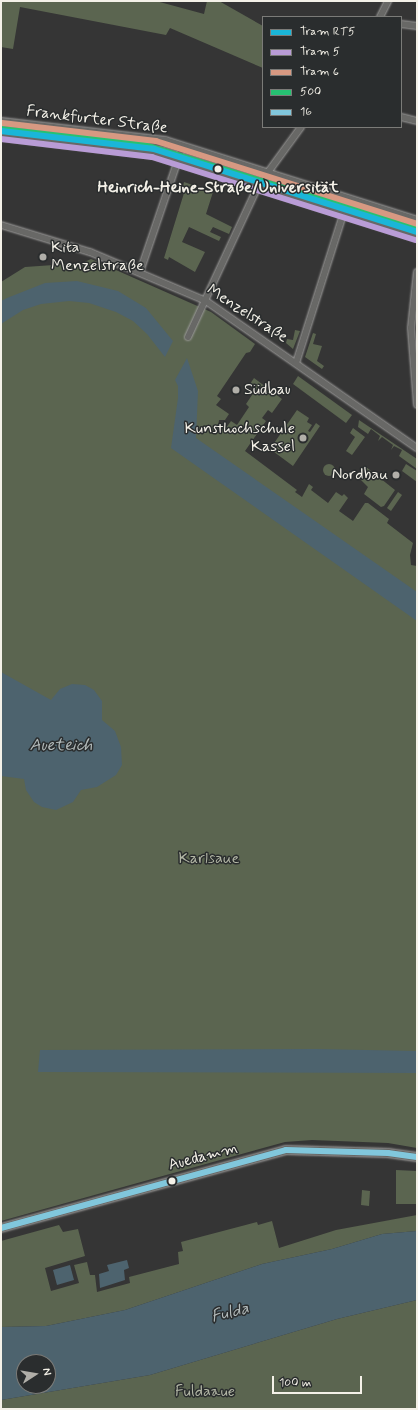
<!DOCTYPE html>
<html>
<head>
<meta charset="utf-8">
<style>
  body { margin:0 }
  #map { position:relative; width:418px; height:1410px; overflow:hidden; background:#353535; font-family:Mynerve,sans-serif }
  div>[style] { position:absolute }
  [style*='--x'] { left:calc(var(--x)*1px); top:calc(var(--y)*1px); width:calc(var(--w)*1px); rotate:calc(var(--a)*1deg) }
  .green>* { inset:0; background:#5b6550 }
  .round { border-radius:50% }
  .water>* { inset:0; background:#4d636e }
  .roads { filter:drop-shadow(0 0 1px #9c9b9a) drop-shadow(0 0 1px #9c9b9a) }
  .minor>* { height:6px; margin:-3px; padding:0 3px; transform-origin:3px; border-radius:3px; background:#686866 }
  .tertiary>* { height:8px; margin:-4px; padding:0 4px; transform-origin:4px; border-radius:4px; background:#686866 }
  .primary>* { height:10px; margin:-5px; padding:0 5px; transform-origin:5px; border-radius:5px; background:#686866 }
  .bus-1>* { height:6px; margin:-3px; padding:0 3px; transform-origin:3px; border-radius:3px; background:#26c172 }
  .bus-2>* { height:6px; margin:-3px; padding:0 3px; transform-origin:3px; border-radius:3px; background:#81c7dc }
  .tram-1>* { height:6px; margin:-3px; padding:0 3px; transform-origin:3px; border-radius:3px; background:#1ab6d8 }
  .tram-2>* { height:6px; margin:-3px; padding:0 3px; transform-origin:3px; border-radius:3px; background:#b99cd6 }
  .tram-3>* { height:6px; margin:-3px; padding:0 3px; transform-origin:3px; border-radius:3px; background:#d79982 }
  .dots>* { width:11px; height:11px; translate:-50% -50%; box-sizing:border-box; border:2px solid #2a2d2e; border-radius:50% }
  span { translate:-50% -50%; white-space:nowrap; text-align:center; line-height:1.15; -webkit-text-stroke:3px #2a2d2e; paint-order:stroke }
  .street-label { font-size:16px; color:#f4f1e8 }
  .stop-label { font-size:16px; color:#f4f1e8; font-weight:700 }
  .poi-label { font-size:16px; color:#f4f1e8 }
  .left { translate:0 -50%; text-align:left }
  .right { translate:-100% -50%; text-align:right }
  .park-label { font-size:16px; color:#b2b6a5 }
  .water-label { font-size:17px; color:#b2baba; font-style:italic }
  .frame { position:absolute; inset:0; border:2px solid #f4f1e8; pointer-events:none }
  .legend { position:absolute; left:262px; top:16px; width:140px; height:112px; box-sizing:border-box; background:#2a2d2e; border:1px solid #7b7b78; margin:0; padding:5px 7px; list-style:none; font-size:12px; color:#f4f1e8 }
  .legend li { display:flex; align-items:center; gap:8px; height:20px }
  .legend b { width:20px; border:1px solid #7b7b78 }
  .north { position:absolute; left:16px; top:1354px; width:40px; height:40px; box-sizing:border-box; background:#2a2d2e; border:1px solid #7b7b78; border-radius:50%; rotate:78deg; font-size:11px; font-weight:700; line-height:16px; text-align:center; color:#f4f1e8 }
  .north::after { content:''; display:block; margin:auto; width:14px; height:18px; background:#b1afa9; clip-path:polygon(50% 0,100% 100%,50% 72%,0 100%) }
  .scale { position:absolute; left:272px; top:1376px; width:90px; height:18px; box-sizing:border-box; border:2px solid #f4f1e8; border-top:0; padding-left:5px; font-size:12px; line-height:14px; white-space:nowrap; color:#f4f1e8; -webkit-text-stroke:3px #2a2d2e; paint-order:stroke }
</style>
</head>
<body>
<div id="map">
  <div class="green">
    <div style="clip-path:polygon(1px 1px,156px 1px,204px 14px,207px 1px,219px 1px,263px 26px,263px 68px,170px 28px,166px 35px,20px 7px,13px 49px,1px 47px)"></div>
    <div style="clip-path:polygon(184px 182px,213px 192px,206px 214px,232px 227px,229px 234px,213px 227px,210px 232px,221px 237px,219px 241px,189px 227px,182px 242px,205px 252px,195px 272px,169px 257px,168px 260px,164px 258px,184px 193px,182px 192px)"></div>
    <div style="clip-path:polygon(91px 259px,211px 312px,255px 344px,250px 352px,246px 353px,217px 396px,221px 399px,216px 405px,229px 414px,225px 420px,219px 420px,218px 427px,226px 428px,231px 421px,237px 425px,249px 407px,246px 404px,256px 389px,250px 384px,254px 378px,282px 399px,272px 413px,268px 410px,262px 418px,266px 421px,245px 451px,297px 490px,295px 492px,302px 497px,309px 484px,313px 487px,311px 490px,328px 503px,336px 492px,342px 496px,344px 494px,348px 498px,339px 511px,353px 521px,365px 503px,368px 503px,389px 519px,387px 523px,413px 543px,410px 555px,411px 565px,417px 566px,417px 1148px,388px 1143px,312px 1140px,285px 1142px,1px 1221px,1px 282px,25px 267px,82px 263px)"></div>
    <div style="clip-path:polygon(295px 330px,300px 331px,293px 349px,286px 343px,287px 339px,293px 340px)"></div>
    <div style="clip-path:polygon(313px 333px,316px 334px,313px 344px,322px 346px,317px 361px,324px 366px,322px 369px,305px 357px)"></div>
    <div style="clip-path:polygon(298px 376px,352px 415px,346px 423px,293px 384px)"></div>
    <div style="clip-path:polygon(297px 410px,309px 418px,307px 422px,312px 425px,308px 431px,310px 432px,316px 423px,320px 426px,293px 466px,270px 449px)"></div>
    <div style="clip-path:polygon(359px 420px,417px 459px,417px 469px,399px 456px,402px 450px,394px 446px,391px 450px,393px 445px,382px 437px,378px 441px,380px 436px,371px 429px,368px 434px,358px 427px)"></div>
    <div style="clip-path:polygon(353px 428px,365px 437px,352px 455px,346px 451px,355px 437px,350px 433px)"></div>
    <div class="round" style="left:323px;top:464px;width:12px;height:12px"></div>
    <div style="clip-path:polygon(406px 464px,417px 471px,417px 482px,402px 471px)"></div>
    <div style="clip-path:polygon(366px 467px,395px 490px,384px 506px,381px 507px,364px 494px,368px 487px,359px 478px)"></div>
    <div style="clip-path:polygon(398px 492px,402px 495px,391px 511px,387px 508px)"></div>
    <div style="clip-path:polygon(396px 1170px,417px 1171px,417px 1204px,396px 1204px)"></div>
    <div style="clip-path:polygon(362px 1190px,370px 1191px,369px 1206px,361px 1205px)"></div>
    <div style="clip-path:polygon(417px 1215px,417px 1231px,382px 1234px,332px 1249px,262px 1264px,125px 1310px,46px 1326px,1px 1327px,1px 1241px,59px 1225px,63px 1232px,78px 1229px,85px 1256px,45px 1268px,51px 1291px,79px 1283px,74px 1265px,87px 1262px,90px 1275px,95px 1275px,97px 1292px,130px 1283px,129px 1277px,179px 1264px,178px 1252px,183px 1251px,181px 1242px,257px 1222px,258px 1225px,272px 1221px,279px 1248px,336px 1230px)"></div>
    <div style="clip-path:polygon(417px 1300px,417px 1409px,1px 1409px,1px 1400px,150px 1375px,337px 1319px)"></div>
  </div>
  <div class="water">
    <div style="clip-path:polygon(77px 281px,118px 291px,146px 308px,173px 341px,165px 357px,147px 334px,133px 321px,116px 312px,89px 303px,69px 301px,41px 304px,23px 310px,1px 324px,1px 301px,7px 298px,45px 283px)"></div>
    <div style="clip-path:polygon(187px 358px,198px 391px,196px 438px,417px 592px,417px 621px,171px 448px,178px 398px,178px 386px,175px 380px)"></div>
    <div style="clip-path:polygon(1px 672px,51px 700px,60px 689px,72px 684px,85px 685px,94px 690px,102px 701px,102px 720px,115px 731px,121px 747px,122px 765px,116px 775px,97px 787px,81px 790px,73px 802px,56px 810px,42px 807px,34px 802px,26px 790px,24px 779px,1px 776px)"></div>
    <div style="clip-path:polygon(315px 1049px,417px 1051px,417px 1073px,38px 1072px,40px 1050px)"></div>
    <div style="clip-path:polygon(evenodd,417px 1231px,417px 1300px,337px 1319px,150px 1375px,1px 1400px,1px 1327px,46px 1326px,125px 1310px,262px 1264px,332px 1249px,382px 1234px,417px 1231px,24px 1362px,48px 1362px,48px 1386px,24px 1386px,24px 1362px)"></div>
    <div style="clip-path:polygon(127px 1260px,129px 1268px,124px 1270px,125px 1280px,100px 1288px,99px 1274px,109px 1271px,107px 1265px)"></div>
    <div style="clip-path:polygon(70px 1265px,74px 1280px,57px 1285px,53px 1270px)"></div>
  </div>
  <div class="roads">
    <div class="minor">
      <div style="--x:380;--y:17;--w:18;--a:-63"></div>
      <div style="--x:401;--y:24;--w:16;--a:7"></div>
      <div style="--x:401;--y:117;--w:16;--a:14"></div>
      <div style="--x:1;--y:225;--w:93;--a:16.9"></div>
      <div style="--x:90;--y:252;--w:126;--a:22.9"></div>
      <div style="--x:206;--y:301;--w:257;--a:34.9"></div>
      <div style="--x:140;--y:272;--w:131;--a:-71.3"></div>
      <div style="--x:417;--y:272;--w:56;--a:96.1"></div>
      <div style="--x:411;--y:328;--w:77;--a:85.5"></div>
      <div style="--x:188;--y:337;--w:166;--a:-65.1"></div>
      <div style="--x:258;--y:186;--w:73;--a:-53.9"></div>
      <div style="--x:296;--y:363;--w:158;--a:-72.4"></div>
    </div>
    <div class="tertiary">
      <div style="--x:1;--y:1228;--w:295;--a:-15.3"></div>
      <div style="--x:286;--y:1150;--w:102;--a:1.7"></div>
      <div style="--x:388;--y:1153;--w:29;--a:8"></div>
    </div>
    <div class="primary">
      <div style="--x:1;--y:123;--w:165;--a:6.6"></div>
      <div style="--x:165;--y:142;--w:264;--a:17.6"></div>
      <div style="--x:1;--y:135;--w:153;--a:6.8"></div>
      <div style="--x:153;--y:153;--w:277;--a:17.5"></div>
    </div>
  </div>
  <div class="bus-1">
    <div style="--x:1;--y:129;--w:145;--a:6.3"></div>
    <div style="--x:145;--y:145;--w:285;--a:17.2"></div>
  </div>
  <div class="bus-2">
    <div style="--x:1;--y:1228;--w:295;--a:-15.3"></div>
    <div style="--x:286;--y:1150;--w:102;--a:1.7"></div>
    <div style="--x:388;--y:1153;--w:29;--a:8"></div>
  </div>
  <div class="tram-1">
    <div style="--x:1;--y:131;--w:154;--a:6.7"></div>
    <div style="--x:154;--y:149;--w:276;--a:17.5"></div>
  </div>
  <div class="tram-2">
    <div style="--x:1;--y:139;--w:152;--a:6.8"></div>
    <div style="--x:152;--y:157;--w:276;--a:17.5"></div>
  </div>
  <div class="tram-3">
    <div style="--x:2;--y:123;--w:155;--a:6.7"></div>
    <div style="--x:156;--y:141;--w:274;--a:17.6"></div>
  </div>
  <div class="dots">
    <div style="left:218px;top:169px;background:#f4f1e8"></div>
    <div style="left:43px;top:257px;background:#b1afa9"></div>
    <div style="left:236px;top:390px;background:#b1afa9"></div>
    <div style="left:303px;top:438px;background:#b1afa9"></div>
    <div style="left:396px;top:475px;background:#b1afa9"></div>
    <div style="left:172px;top:1181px;background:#f4f1e8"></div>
  </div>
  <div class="street-label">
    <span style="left:97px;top:120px;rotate:7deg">Frankfurter Straße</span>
    <span style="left:247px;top:314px;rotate:33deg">Menzelstraße</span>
    <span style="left:203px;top:1157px;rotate:-15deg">Auedamm</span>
  </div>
  <div class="stop-label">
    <span style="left:218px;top:188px">Heinrich-Heine-Straße/Universität</span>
  </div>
  <div class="poi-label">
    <span class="left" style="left:51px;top:257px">Kita<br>Menzelstraße</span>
    <span class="left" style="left:244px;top:390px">Südbau</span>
    <span class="right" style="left:295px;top:438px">Kunsthochschule<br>Kassel</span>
    <span class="right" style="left:388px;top:475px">Nordbau</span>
  </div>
  <div class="park-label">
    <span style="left:209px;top:859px">Karlsaue</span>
    <span style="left:205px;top:1392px">Fuldaaue</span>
  </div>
  <div class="water-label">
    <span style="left:61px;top:746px">Aueteich</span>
    <span style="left:230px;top:1313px;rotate:-14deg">Fulda</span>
  </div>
  <div class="frame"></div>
  <ul class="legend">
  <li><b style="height:5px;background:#1ab6d8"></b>Tram RT5</li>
  <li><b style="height:5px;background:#b99cd6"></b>Tram 5</li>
  <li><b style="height:5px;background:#d79982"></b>Tram 6</li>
  <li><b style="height:5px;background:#26c172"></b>500</li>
  <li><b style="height:5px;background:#81c7dc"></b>16</li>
  </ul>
  <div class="north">N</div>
  <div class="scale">100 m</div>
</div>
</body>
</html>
